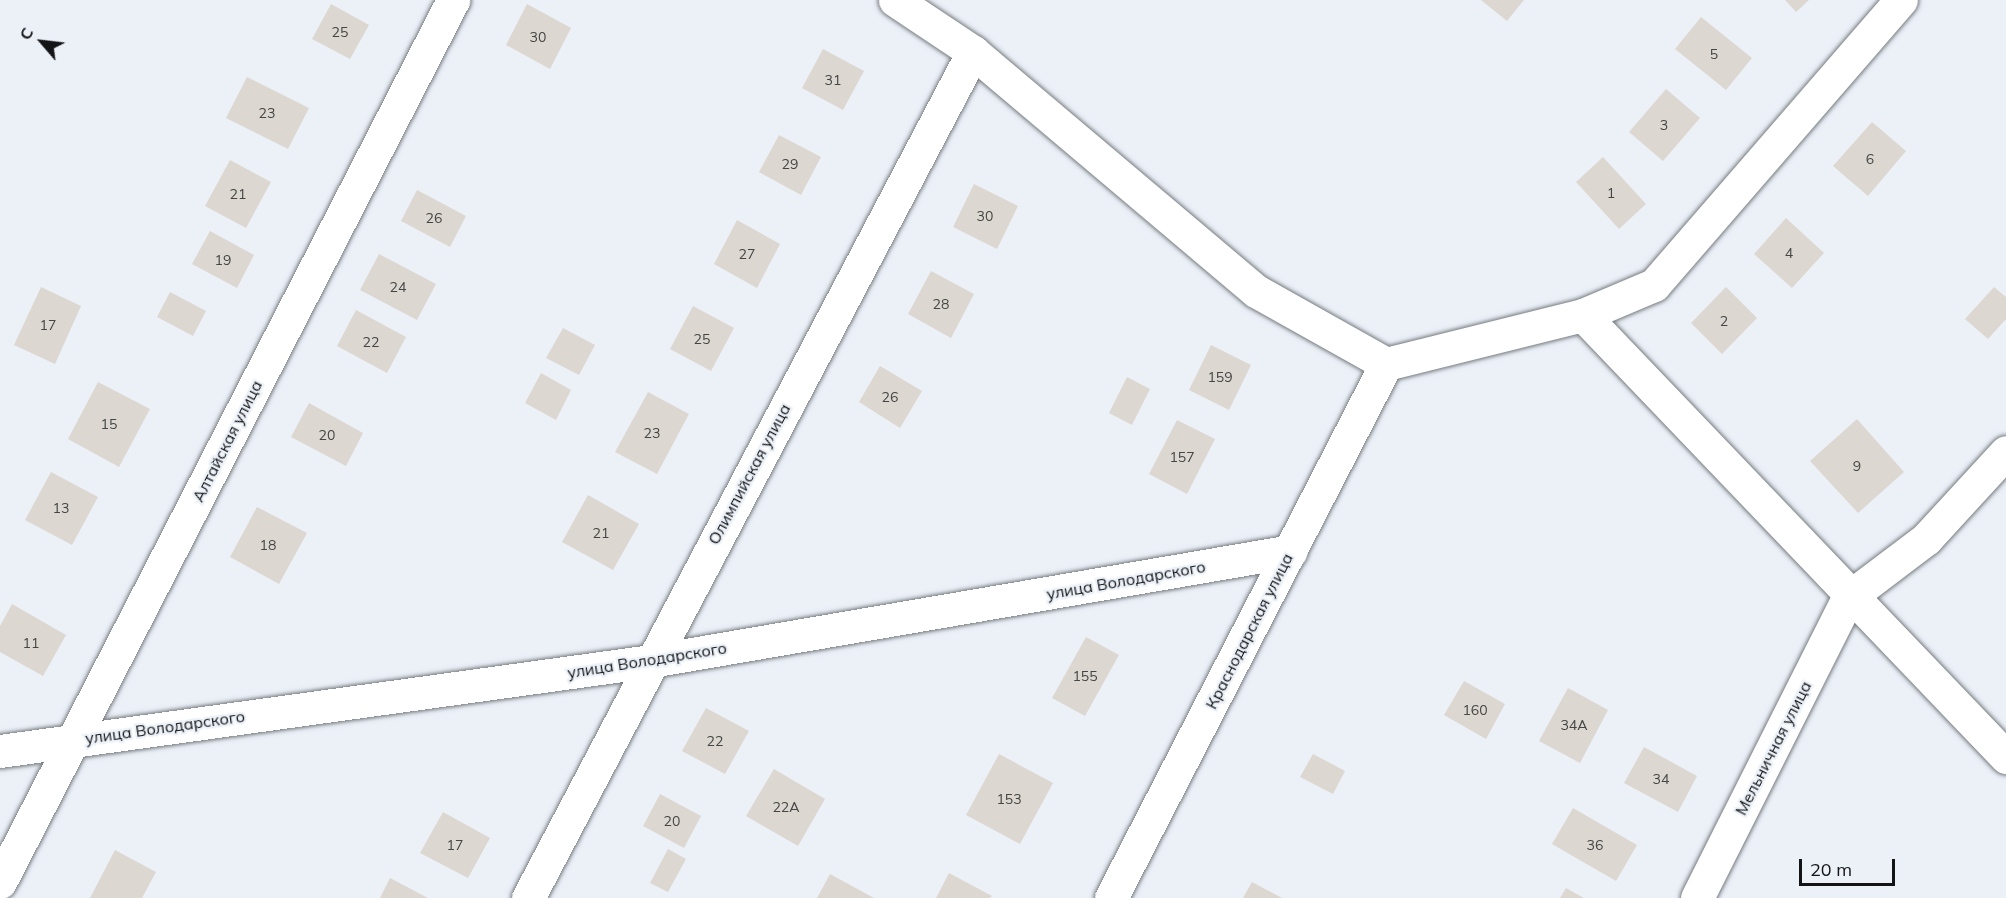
<!DOCTYPE html>
<html>
<head>
<meta charset="utf-8">
<style>
  body { margin:0 }
  #map { position:relative; width:2006px; height:898px; overflow:hidden; background:#ecf1f8; font-family:Mulish,sans-serif }
  div>[style] { position:absolute }
  [style*='--x'] { left:calc(var(--x)*1px); top:calc(var(--y)*1px); width:calc(var(--w)*1px); rotate:calc(var(--a)*1deg) }
  .building>* { inset:0; background:#dcd7d0 }
  .roads { filter:drop-shadow(0 0 2px #767b81) drop-shadow(0 0 2px #767b81) }
  .minor>* { height:33px; margin:-16.5px; padding:0 16.5px; transform-origin:16.5px; border-radius:16.5px; background:#fff }
  span { translate:-50% -50%; white-space:nowrap; text-align:center; line-height:1.15; -webkit-text-stroke:4.5px #ecf1f8; paint-order:stroke }
  .number-label { font-size:14px; color:#444544 }
  .number-label span { -webkit-text-stroke-width:0 }
  .street-label { font-size:16px; color:#121416 }
  .north { position:absolute; left:12px; top:12px; width:60px; height:60px; -webkit-text-stroke:4px #ecf1f8; paint-order:stroke; rotate:298deg; font-size:16px; font-weight:700; line-height:24px; text-align:center; color:#121416 }
  .north::after { content:''; display:block; margin:auto; width:21px; height:27px; background:#121416; clip-path:polygon(50% 0,100% 100%,50% 72%,0 100%) }
  .scale { position:absolute; left:1799px; top:859px; width:96px; height:27px; box-sizing:border-box; border:3px solid #121416; border-top:0; padding-left:8px; font-size:18px; line-height:21px; white-space:nowrap; color:#121416; -webkit-text-stroke:4px #ecf1f8; paint-order:stroke }
</style>
</head>
<body>
<div id="map">
  <div class="building">
    <div style="clip-path:polygon(1481px 0,1524px 0,1507px 21px)"></div>
    <div style="clip-path:polygon(1785px 0,1809px 0,1796px 12px)"></div>
    <div style="clip-path:polygon(331px 4px,369px 25px,350px 59px,312px 39px)"></div>
    <div style="clip-path:polygon(527px 4px,571px 28px,550px 69px,506px 45px)"></div>
    <div style="clip-path:polygon(1701px 17px,1752px 58px,1726px 90px,1675px 49px)"></div>
    <div style="clip-path:polygon(823px 49px,864px 71px,843px 110px,802px 88px)"></div>
    <div style="clip-path:polygon(247px 77px,309px 108px,288px 149px,226px 118px)"></div>
    <div style="clip-path:polygon(1666px 89px,1700px 118px,1663px 161px,1629px 132px)"></div>
    <div style="clip-path:polygon(1872px 122px,1906px 151px,1868px 196px,1833px 166px)"></div>
    <div style="clip-path:polygon(779px 135px,821px 157px,801px 195px,759px 172px)"></div>
    <div style="clip-path:polygon(1603px 157px,1646px 204px,1619px 229px,1576px 182px)"></div>
    <div style="clip-path:polygon(230px 160px,271px 182px,246px 228px,205px 206px)"></div>
    <div style="clip-path:polygon(974px 184px,1018px 206px,997px 249px,953px 227px)"></div>
    <div style="clip-path:polygon(417px 190px,466px 216px,450px 247px,401px 221px)"></div>
    <div style="clip-path:polygon(1786px 218px,1824px 253px,1792px 288px,1754px 254px)"></div>
    <div style="clip-path:polygon(737px 220px,780px 244px,757px 288px,714px 264px)"></div>
    <div style="clip-path:polygon(210px 231px,254px 255px,237px 288px,192px 264px)"></div>
    <div style="clip-path:polygon(379px 254px,436px 284px,417px 320px,360px 290px)"></div>
    <div style="clip-path:polygon(931px 271px,974px 294px,951px 338px,908px 314px)"></div>
    <div style="clip-path:polygon(41px 287px,81px 306px,55px 364px,14px 345px)"></div>
    <div style="clip-path:polygon(1726px 287px,1757px 318px,1722px 354px,1691px 323px)"></div>
    <div style="clip-path:polygon(1994px 287px,2006px 297px,2006px 319px,1988px 339px,1965px 319px)"></div>
    <div style="clip-path:polygon(170px 292px,206px 311px,193px 336px,157px 317px)"></div>
    <div style="clip-path:polygon(693px 306px,734px 328px,711px 371px,670px 349px)"></div>
    <div style="clip-path:polygon(356px 310px,406px 337px,387px 373px,337px 346px)"></div>
    <div style="clip-path:polygon(563px 328px,595px 345px,579px 375px,546px 358px)"></div>
    <div style="clip-path:polygon(1211px 345px,1251px 365px,1229px 410px,1189px 390px)"></div>
    <div style="clip-path:polygon(880px 366px,922px 391px,900px 428px,859px 402px)"></div>
    <div style="clip-path:polygon(541px 373px,571px 390px,556px 420px,525px 403px)"></div>
    <div style="clip-path:polygon(1127px 377px,1150px 389px,1132px 425px,1109px 413px)"></div>
    <div style="clip-path:polygon(98px 382px,150px 409px,119px 467px,68px 439px)"></div>
    <div style="clip-path:polygon(648px 392px,689px 414px,657px 474px,615px 452px)"></div>
    <div style="clip-path:polygon(309px 403px,363px 433px,346px 466px,291px 437px)"></div>
    <div style="clip-path:polygon(1857px 419px,1904px 472px,1858px 513px,1810px 461px)"></div>
    <div style="clip-path:polygon(1177px 420px,1215px 439px,1187px 494px,1149px 474px)"></div>
    <div style="clip-path:polygon(51px 472px,98px 497px,72px 545px,25px 520px)"></div>
    <div style="clip-path:polygon(588px 495px,639px 524px,613px 570px,562px 542px)"></div>
    <div style="clip-path:polygon(257px 507px,307px 533px,279px 584px,230px 557px)"></div>
    <div style="clip-path:polygon(12px 604px,66px 635px,43px 676px,0 652px,0 626px)"></div>
    <div style="clip-path:polygon(1086px 637px,1119px 655px,1085px 716px,1052px 698px)"></div>
    <div style="clip-path:polygon(1464px 681px,1505px 704px,1486px 739px,1444px 715px)"></div>
    <div style="clip-path:polygon(1568px 688px,1608px 710px,1580px 763px,1539px 741px)"></div>
    <div style="clip-path:polygon(706px 708px,749px 731px,725px 774px,682px 751px)"></div>
    <div style="clip-path:polygon(1644px 747px,1697px 776px,1678px 812px,1624px 783px)"></div>
    <div style="clip-path:polygon(999px 754px,1053px 783px,1020px 844px,966px 815px)"></div>
    <div style="clip-path:polygon(1313px 754px,1345px 771px,1333px 794px,1300px 777px)"></div>
    <div style="clip-path:polygon(774px 769px,825px 799px,798px 846px,746px 816px)"></div>
    <div style="clip-path:polygon(660px 794px,701px 816px,684px 848px,643px 826px)"></div>
    <div style="clip-path:polygon(1573px 808px,1637px 845px,1616px 881px,1552px 844px)"></div>
    <div style="clip-path:polygon(443px 812px,490px 838px,468px 878px,420px 853px)"></div>
    <div style="clip-path:polygon(668px 849px,686px 859px,668px 892px,650px 883px)"></div>
    <div style="clip-path:polygon(115px 850px,156px 872px,142px 898px,90px 898px)"></div>
    <div style="clip-path:polygon(949px 873px,992px 896px,990px 898px,936px 898px)"></div>
    <div style="clip-path:polygon(830px 874px,874px 898px,817px 898px)"></div>
    <div style="clip-path:polygon(390px 878px,428px 898px,380px 898px)"></div>
    <div style="clip-path:polygon(1252px 882px,1282px 898px,1243px 898px)"></div>
    <div style="clip-path:polygon(1566px 888px,1584px 898px,1560px 898px)"></div>
  </div>
  <div class="roads">
    <div class="minor">
      <div style="--x:895;--y:0;--w:94;--a:33.7"></div>
      <div style="--x:973;--y:52;--w:370;--a:40.2"></div>
      <div style="--x:1256;--y:291;--w:149;--a:29.3"></div>
      <div style="--x:1386;--y:364;--w:203;--a:-14"></div>
      <div style="--x:1583;--y:315;--w:612;--a:46.26"></div>
      <div style="--x:1583;--y:315;--w:77;--a:-22.9"></div>
      <div style="--x:1654;--y:285;--w:377;--a:-49.1"></div>
      <div style="--x:0;--y:751;--w:657;--a:-7.87"></div>
      <div style="--x:651;--y:661;--w:649;--a:-9.75"></div>
      <div style="--x:0;--y:882;--w:992;--a:-62.81"></div>
      <div style="--x:528;--y:898;--w:956;--a:-62.26"></div>
      <div style="--x:1111;--y:898;--w:601;--a:-62.75"></div>
      <div style="--x:1697;--y:898;--w:336;--a:-63.3"></div>
      <div style="--x:1848;--y:598;--w:98;--a:-37.1"></div>
      <div style="--x:1926;--y:539;--w:118;--a:-47.4"></div>
    </div>
  </div>
  <div class="number-label">
    <span style="left:340px;top:32px">25</span>
    <span style="left:538px;top:37px">30</span>
    <span style="left:1714px;top:54px">5</span>
    <span style="left:833px;top:80px">31</span>
    <span style="left:267px;top:113px">23</span>
    <span style="left:1664px;top:125px">3</span>
    <span style="left:1870px;top:159px">6</span>
    <span style="left:790px;top:164px">29</span>
    <span style="left:1611px;top:193px">1</span>
    <span style="left:238px;top:194px">21</span>
    <span style="left:985px;top:216px">30</span>
    <span style="left:434px;top:218px">26</span>
    <span style="left:1789px;top:253px">4</span>
    <span style="left:747px;top:254px">27</span>
    <span style="left:223px;top:260px">19</span>
    <span style="left:398px;top:287px">24</span>
    <span style="left:941px;top:304px">28</span>
    <span style="left:1724px;top:321px">2</span>
    <span style="left:48px;top:325px">17</span>
    <span style="left:702px;top:339px">25</span>
    <span style="left:371px;top:342px">22</span>
    <span style="left:1220px;top:377px">159</span>
    <span style="left:890px;top:397px">26</span>
    <span style="left:109px;top:424px">15</span>
    <span style="left:652px;top:433px">23</span>
    <span style="left:327px;top:435px">20</span>
    <span style="left:1182px;top:457px">157</span>
    <span style="left:1857px;top:466px">9</span>
    <span style="left:61px;top:508px">13</span>
    <span style="left:601px;top:533px">21</span>
    <span style="left:268px;top:545px">18</span>
    <span style="left:31px;top:643px">11</span>
    <span style="left:1085px;top:676px">155</span>
    <span style="left:1475px;top:710px">160</span>
    <span style="left:1574px;top:725px">34А</span>
    <span style="left:715px;top:741px">22</span>
    <span style="left:1661px;top:779px">34</span>
    <span style="left:1009px;top:799px">153</span>
    <span style="left:786px;top:807px">22А</span>
    <span style="left:672px;top:821px">20</span>
    <span style="left:455px;top:845px">17</span>
    <span style="left:1595px;top:845px">36</span>
  </div>
  <div class="street-label">
    <span style="left:227px;top:441px;rotate:-63deg">Алтайская улица</span>
    <span style="left:749px;top:474px;rotate:-62deg">Олимпийская улица</span>
    <span style="left:1126px;top:580px;rotate:-10deg">улица Володарского</span>
    <span style="left:1249px;top:631px;rotate:-63deg">Краснодарская улица</span>
    <span style="left:647px;top:660px;rotate:-9deg">улица Володарского</span>
    <span style="left:165px;top:727px;rotate:-8deg">улица Володарского</span>
    <span style="left:1773px;top:748px;rotate:-63deg">Мельничная улица</span>
  </div>
  <div class="north">С</div>
  <div class="scale">20 m</div>
</div>
</body>
</html>
